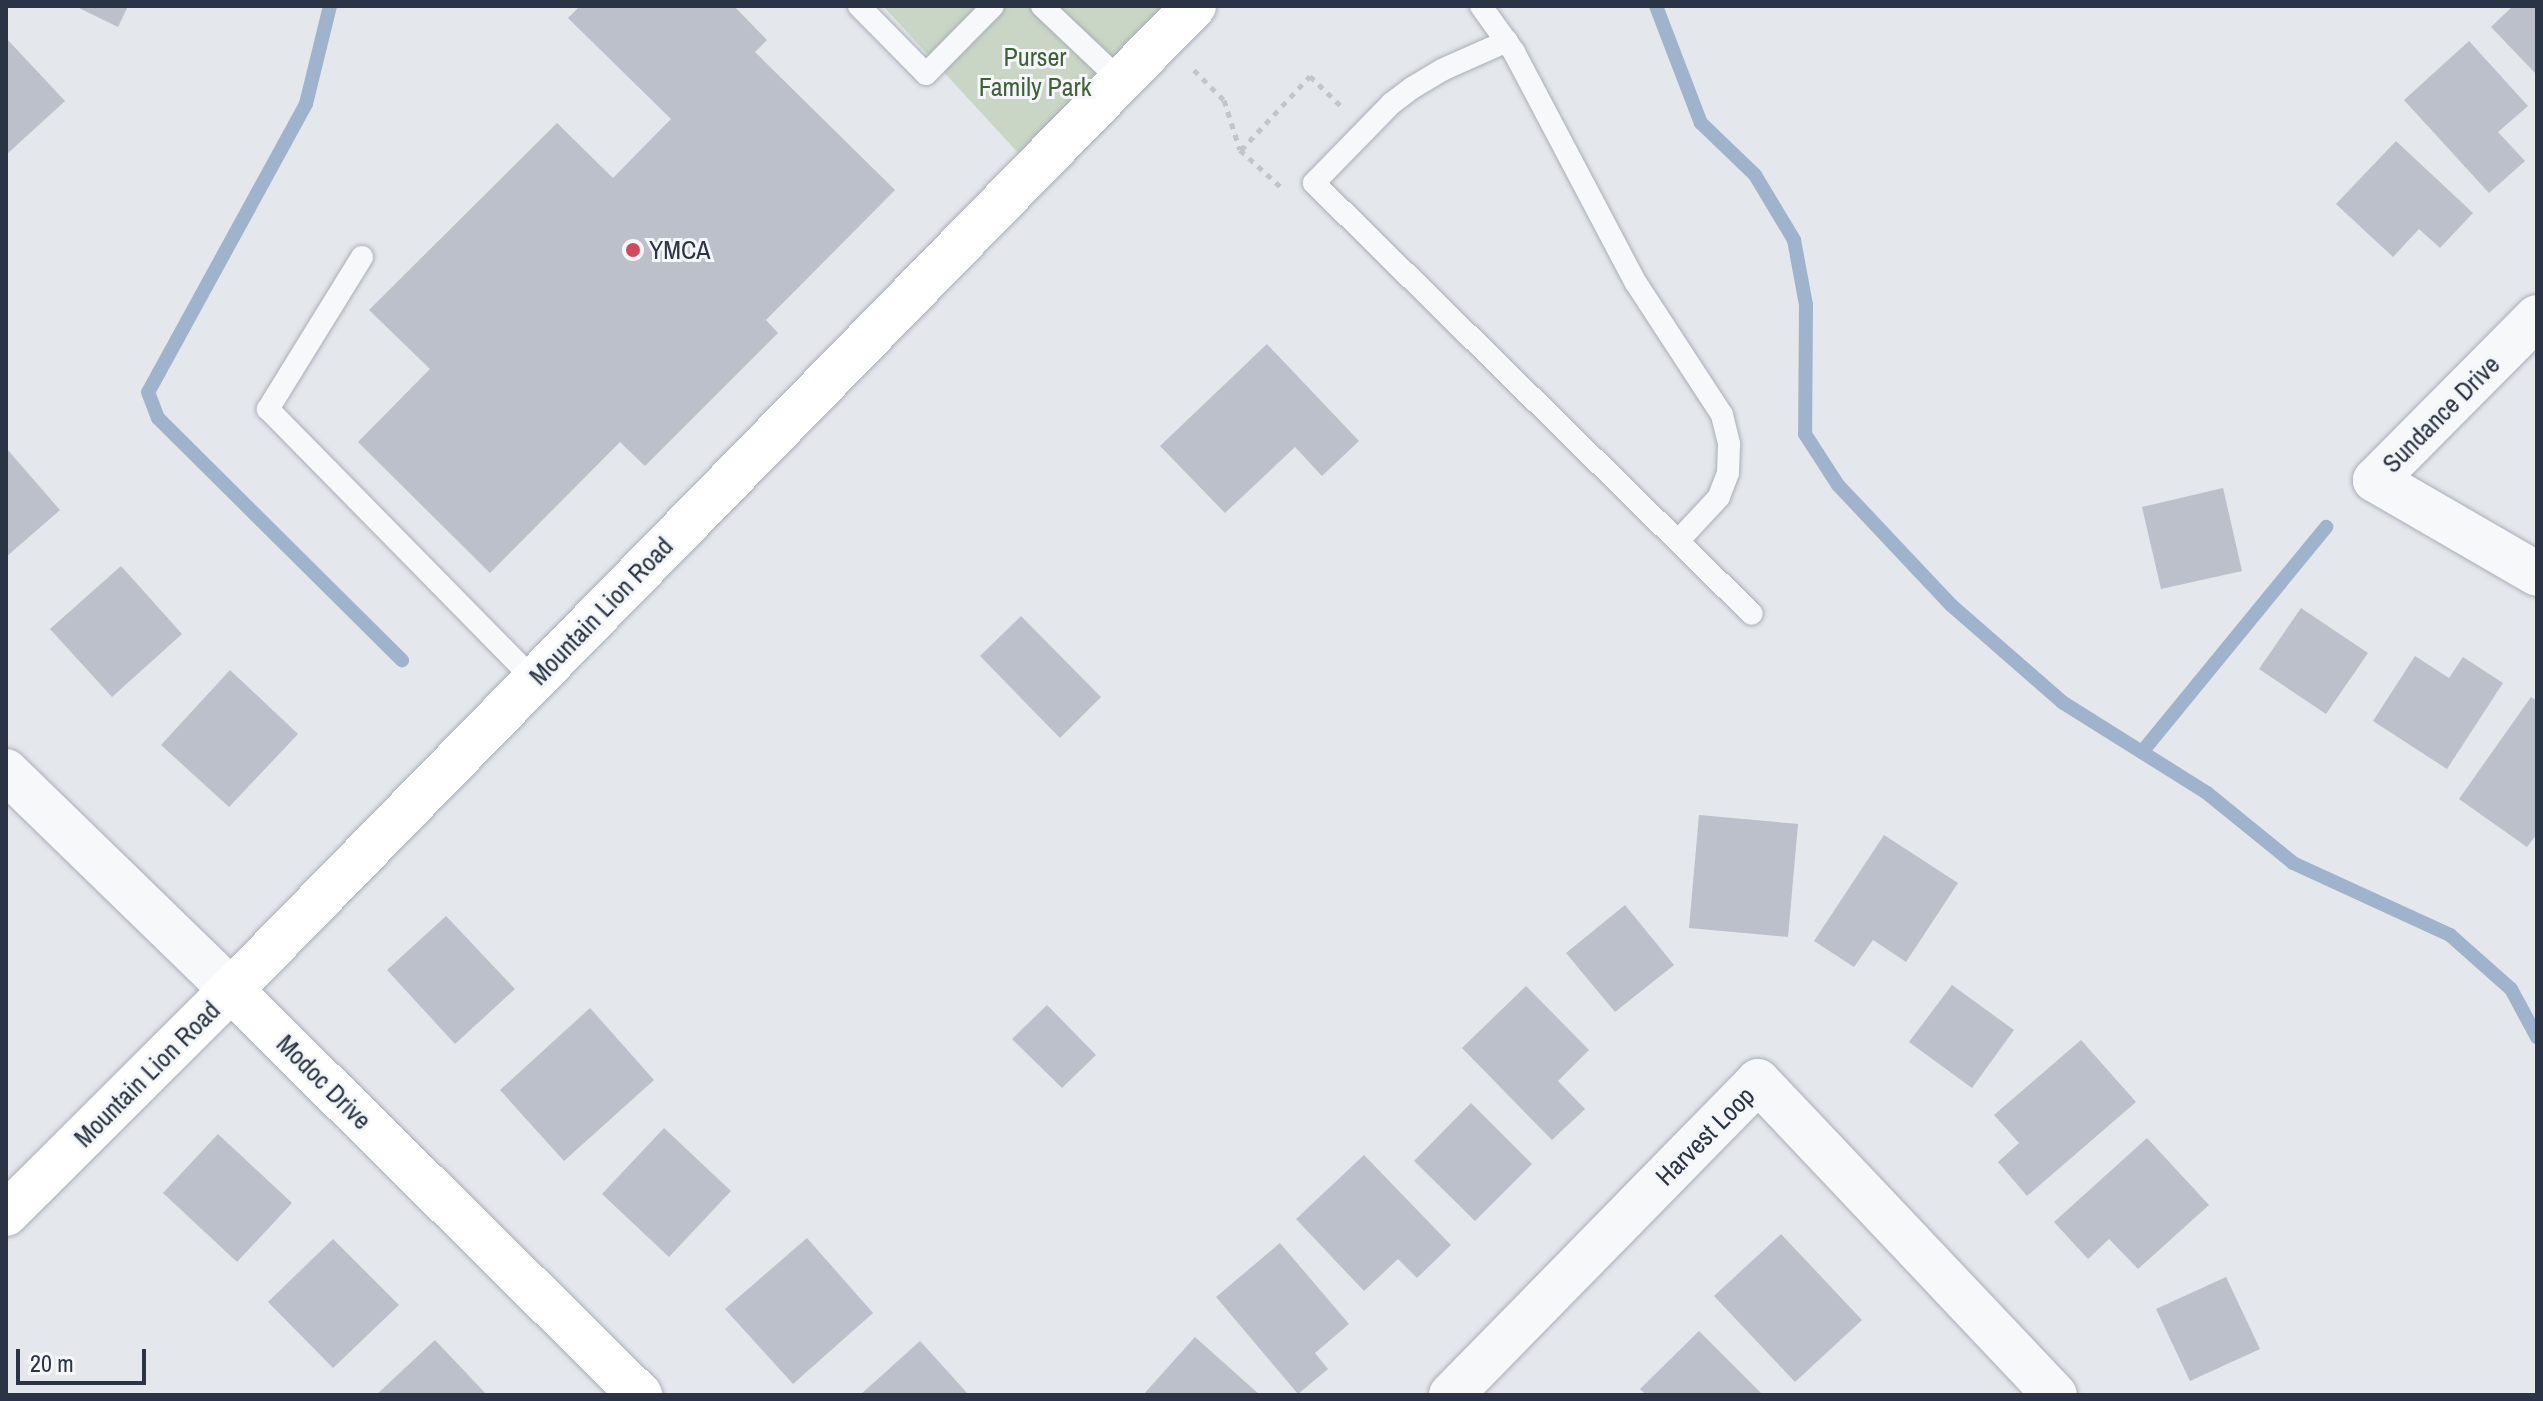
<!DOCTYPE html>
<html>
<head>
<meta charset="utf-8">
<style>
  body { margin:0 }
  #map { position:relative; width:2543px; height:1401px; overflow:hidden; background:#e4e7ec; font-family:"Archivo Narrow",sans-serif }
  div>[style] { position:absolute }
  [style*='--x'] { left:calc(var(--x)*1px); top:calc(var(--y)*1px); width:calc(var(--w)*1px); rotate:calc(var(--a)*1deg) }
  .green>* { inset:0; background:#c9d6c5 }
  .stream>* { height:14px; margin:-7px; padding:0 7px; transform-origin:7px; border-radius:7px; background:#9fb4cc }
  .building>* { inset:0; background:#bbc0ca }
  .path>* { height:5px; margin-top:-2.5px; transform-origin:0; background:repeating-linear-gradient(90deg,#c2c5cb 0 6px,transparent 0 12px) }
  .roads { filter:drop-shadow(0 0 2px #a9aeb7) drop-shadow(0 0 2px #a9aeb7) }
  .lane>* { height:22px; margin:-11px; padding:0 11px; transform-origin:11px; border-radius:11px; background:#f7f8fa }
  .street>* { height:44px; margin:-22px; padding:0 22px; transform-origin:22px; border-radius:22px; background:#f7f8fa }
  .secondary>* { height:44px; margin:-22px; padding:0 22px; transform-origin:22px; border-radius:22px; background:#fff }
  .dots>* { width:22px; height:22px; translate:-50% -50%; box-sizing:border-box; border:4px solid #f4f6f9; border-radius:50% }
  span { translate:-50% -50%; white-space:nowrap; text-align:center; line-height:1.15; -webkit-text-stroke:6px #f4f6f9; paint-order:stroke }
  .park-label { font-size:26px; color:#3f6138 }
  .poi-label { font-size:26px; color:#2b3445 }
  .left { translate:0 -50%; text-align:left }
  .street-label { font-size:26px; color:#2b3445 }
  .frame { position:absolute; inset:0; border:8px solid #2b3445; pointer-events:none }
  .scale { position:absolute; left:16px; top:1349px; width:130px; height:36px; box-sizing:border-box; border:4px solid #2b3445; border-top:0; padding-left:10px; font-size:24px; line-height:28px; white-space:nowrap; color:#2b3445; -webkit-text-stroke:6px #f4f6f9; paint-order:stroke }
</style>
</head>
<body>
<div id="map">
  <div class="green">
    <div style="clip-path:polygon(883px 6px,1194px 6px,1033px 169px)"></div>
  </div>
  <div class="stream">
    <div style="--x:330;--y:6;--w:101;--a:103.8"></div>
    <div style="--x:306;--y:104;--w:328;--a:118.7"></div>
    <div style="--x:148;--y:392;--w:28;--a:69"></div>
    <div style="--x:158;--y:418;--w:344;--a:44.8"></div>
    <div style="--x:1656;--y:6;--w:125;--a:69"></div>
    <div style="--x:1701;--y:123;--w:75;--a:43.9"></div>
    <div style="--x:1755;--y:175;--w:76;--a:59"></div>
    <div style="--x:1794;--y:240;--w:66;--a:79.5"></div>
    <div style="--x:1806;--y:305;--w:129;--a:90.4"></div>
    <div style="--x:1805;--y:434;--w:61;--a:57.1"></div>
    <div style="--x:1838;--y:485;--w:165;--a:46.7"></div>
    <div style="--x:1951;--y:605;--w:147;--a:41.1"></div>
    <div style="--x:2062;--y:702;--w:171;--a:32.1"></div>
    <div style="--x:2207;--y:793;--w:111;--a:39.1"></div>
    <div style="--x:2293;--y:863;--w:173;--a:24.6"></div>
    <div style="--x:2450;--y:935;--w:81;--a:41.5"></div>
    <div style="--x:2511;--y:989;--w:55;--a:61.6"></div>
    <div style="--x:2142;--y:752;--w:291;--a:-50.7"></div>
  </div>
  <div class="building">
    <div style="clip-path:polygon(75px 6px,128px 6px,118px 27px)"></div>
    <div style="clip-path:polygon(580px 6px,734px 6px,767px 40px,755px 52px,895px 190px,766px 320px,778px 333px,645px 466px,620px 442px,490px 573px,358px 442px,430px 369px,369px 310px,557px 123px,613px 178px,671px 119px,568px 18px)"></div>
    <div style="clip-path:polygon(2513px 6px,2537px 6px,2537px 75px,2491px 27px)"></div>
    <div style="clip-path:polygon(6px 38px,65px 101px,6px 155px)"></div>
    <div style="clip-path:polygon(2469px 41px,2528px 106px,2498px 132px,2525px 161px,2489px 193px,2404px 100px)"></div>
    <div style="clip-path:polygon(2396px 141px,2473px 213px,2440px 248px,2419px 229px,2393px 257px,2336px 204px)"></div>
    <div style="clip-path:polygon(1267px 344px,1359px 441px,1322px 476px,1295px 447px,1225px 513px,1160px 446px)"></div>
    <div style="clip-path:polygon(6px 448px,60px 510px,6px 557px)"></div>
    <div style="clip-path:polygon(2223px 488px,2242px 571px,2161px 589px,2142px 507px)"></div>
    <div style="clip-path:polygon(121px 566px,182px 634px,112px 697px,50px 629px)"></div>
    <div style="clip-path:polygon(2301px 608px,2368px 653px,2326px 714px,2259px 669px)"></div>
    <div style="clip-path:polygon(1021px 616px,1101px 697px,1060px 738px,980px 656px)"></div>
    <div style="clip-path:polygon(2415px 656px,2449px 678px,2463px 657px,2503px 683px,2447px 769px,2373px 721px)"></div>
    <div style="clip-path:polygon(230px 670px,298px 734px,229px 807px,161px 745px)"></div>
    <div style="clip-path:polygon(2531px 697px,2537px 701px,2537px 834px,2527px 847px,2459px 799px)"></div>
    <div style="clip-path:polygon(1699px 815px,1798px 824px,1788px 937px,1689px 928px)"></div>
    <div style="clip-path:polygon(1884px 835px,1958px 883px,1906px 962px,1873px 940px,1854px 967px,1814px 941px)"></div>
    <div style="clip-path:polygon(1625px 905px,1674px 965px,1615px 1012px,1566px 953px)"></div>
    <div style="clip-path:polygon(446px 916px,515px 989px,455px 1044px,387px 970px)"></div>
    <div style="clip-path:polygon(1952px 985px,2014px 1030px,1972px 1088px,1909px 1042px)"></div>
    <div style="clip-path:polygon(1526px 986px,1589px 1050px,1558px 1081px,1585px 1109px,1552px 1140px,1462px 1048px)"></div>
    <div style="clip-path:polygon(1047px 1005px,1096px 1055px,1062px 1088px,1012px 1039px)"></div>
    <div style="clip-path:polygon(590px 1008px,654px 1080px,564px 1161px,500px 1090px)"></div>
    <div style="clip-path:polygon(2081px 1040px,2136px 1102px,2027px 1196px,1998px 1162px,2019px 1143px,1994px 1115px)"></div>
    <div style="clip-path:polygon(1471px 1103px,1532px 1164px,1475px 1221px,1414px 1161px)"></div>
    <div style="clip-path:polygon(664px 1128px,731px 1191px,669px 1257px,602px 1194px)"></div>
    <div style="clip-path:polygon(218px 1134px,292px 1203px,237px 1262px,163px 1193px)"></div>
    <div style="clip-path:polygon(2147px 1138px,2209px 1205px,2138px 1269px,2109px 1239px,2088px 1259px,2054px 1222px)"></div>
    <div style="clip-path:polygon(1364px 1155px,1451px 1245px,1417px 1278px,1398px 1259px,1364px 1291px,1296px 1219px)"></div>
    <div style="clip-path:polygon(1781px 1234px,1862px 1320px,1795px 1382px,1714px 1296px)"></div>
    <div style="clip-path:polygon(807px 1238px,873px 1313px,793px 1384px,725px 1309px)"></div>
    <div style="clip-path:polygon(333px 1239px,399px 1305px,333px 1368px,268px 1302px)"></div>
    <div style="clip-path:polygon(1280px 1243px,1349px 1324px,1315px 1353px,1328px 1369px,1298px 1394px,1216px 1297px)"></div>
    <div style="clip-path:polygon(2226px 1277px,2260px 1349px,2190px 1381px,2156px 1309px)"></div>
    <div style="clip-path:polygon(1699px 1331px,1763px 1395px,1646px 1395px,1640px 1389px)"></div>
    <div style="clip-path:polygon(1195px 1337px,1260px 1395px,1143px 1395px)"></div>
    <div style="clip-path:polygon(435px 1340px,487px 1395px,376px 1395px)"></div>
    <div style="clip-path:polygon(920px 1341px,969px 1395px,860px 1395px)"></div>
  </div>
  <div class="path">
    <div style="--x:1194;--y:70;--w:42;--a:45"></div>
    <div style="--x:1224;--y:100;--w:52;--a:72.3"></div>
    <div style="--x:1240;--y:150;--w:55;--a:42.1"></div>
    <div style="--x:1241;--y:150;--w:101;--a:-47"></div>
    <div style="--x:1310;--y:76;--w:45;--a:44.1"></div>
  </div>
  <div class="roads">
    <div class="lane">
      <div style="--x:859;--y:6;--w:95;--a:45.4"></div>
      <div style="--x:926;--y:74;--w:95;--a:-45.4"></div>
      <div style="--x:1042;--y:6;--w:108;--a:43.5"></div>
      <div style="--x:1481;--y:6;--w:57;--a:54.3"></div>
      <div style="--x:1514;--y:52;--w:261;--a:62.2"></div>
      <div style="--x:1636;--y:283;--w:158;--a:56.9"></div>
      <div style="--x:1722;--y:415;--w:30;--a:76"></div>
      <div style="--x:1729;--y:444;--w:29;--a:92"></div>
      <div style="--x:1728;--y:473;--w:26;--a:111"></div>
      <div style="--x:1719;--y:497;--w:60;--a:133"></div>
      <div style="--x:1507;--y:41;--w:71;--a:156"></div>
      <div style="--x:1442;--y:70;--w:35;--a:149"></div>
      <div style="--x:1412;--y:88;--w:26;--a:143"></div>
      <div style="--x:1391;--y:104;--w:110;--a:134.3"></div>
      <div style="--x:1314;--y:183;--w:614;--a:44.54"></div>
      <div style="--x:362;--y:257;--w:179;--a:121.7"></div>
      <div style="--x:268;--y:409;--w:380;--a:45.5"></div>
    </div>
    <div class="street">
      <div style="--x:2537;--y:317;--w:230;--a:134.8"></div>
      <div style="--x:2375;--y:480;--w:187;--a:30.1"></div>
      <div style="--x:6;--y:771;--w:314;--a:44.2"></div>
      <div style="--x:1451;--y:1395;--w:439;--a:-45.6"></div>
      <div style="--x:1758;--y:1081;--w:432;--a:46.6"></div>
    </div>
    <div class="secondary">
      <div style="--x:231;--y:990;--w:576;--a:44.72"></div>
      <div style="--x:6;--y:1214;--w:317;--a:-44.9"></div>
      <div style="--x:231;--y:990;--w:1377;--a:-45.62"></div>
    </div>
  </div>
  <div class="dots">
    <div style="left:633px;top:250px;background:#d1495b"></div>
  </div>
  <div class="park-label">
    <span style="left:1035px;top:72px">Purser<br>Family Park</span>
  </div>
  <div class="poi-label">
    <span class="left" style="left:649px;top:250px">YMCA</span>
  </div>
  <div class="street-label">
    <span style="left:2441px;top:414px;rotate:-45deg">Sundance Drive</span>
    <span style="left:601px;top:611px;rotate:-46deg">Mountain Lion Road</span>
    <span style="left:147px;top:1074px;rotate:-45deg">Mountain Lion Road</span>
    <span style="left:324px;top:1082px;rotate:45deg">Modoc Drive</span>
    <span style="left:1705px;top:1136px;rotate:-45deg">Harvest Loop</span>
  </div>
  <div class="frame"></div>
  <div class="scale">20 m</div>
</div>
</body>
</html>
